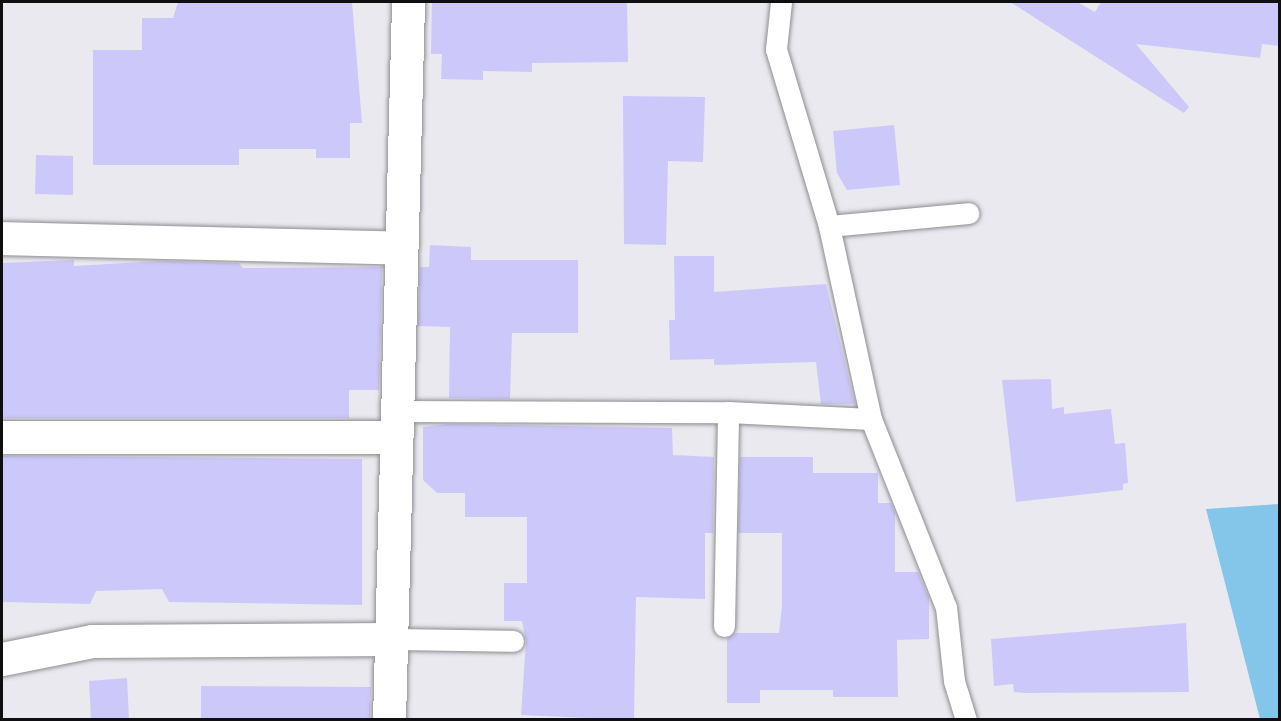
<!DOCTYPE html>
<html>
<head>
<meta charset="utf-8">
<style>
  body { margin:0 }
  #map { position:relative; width:1281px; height:721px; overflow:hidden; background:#e9e9ef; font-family:"Titillium Web",sans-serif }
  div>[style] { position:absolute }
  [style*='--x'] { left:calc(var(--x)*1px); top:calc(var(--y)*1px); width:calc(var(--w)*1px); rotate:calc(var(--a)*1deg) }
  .water>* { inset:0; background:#84c5ea }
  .building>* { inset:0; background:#ccc9fa }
  .roads { filter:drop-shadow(0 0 2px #8d8d92) drop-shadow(0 0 2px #8d8d92) }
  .service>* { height:21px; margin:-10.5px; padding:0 10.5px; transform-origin:10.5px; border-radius:10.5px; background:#fff }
  .minor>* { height:33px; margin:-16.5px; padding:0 16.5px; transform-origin:16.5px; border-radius:16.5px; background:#fff }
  span { translate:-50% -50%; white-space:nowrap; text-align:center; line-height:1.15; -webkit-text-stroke:6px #e9e9ef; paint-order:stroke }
  .frame { position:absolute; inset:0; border:3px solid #0f0f11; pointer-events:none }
</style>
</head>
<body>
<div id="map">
  <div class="water">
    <div style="clip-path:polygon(1279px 504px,1279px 719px,1260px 719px,1206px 509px)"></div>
  </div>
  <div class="building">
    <div style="clip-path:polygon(178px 2px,352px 2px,362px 123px,350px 123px,350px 158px,316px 158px,316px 149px,239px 149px,239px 165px,93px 165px,93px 50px,142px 50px,142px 18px,173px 18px)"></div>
    <div style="clip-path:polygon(432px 2px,627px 2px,628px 62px,532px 63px,532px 72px,483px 71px,483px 80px,441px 79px,442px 54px,431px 54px)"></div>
    <div style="clip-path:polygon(1010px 2px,1077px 2px,1095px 12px,1101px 2px,1280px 2px,1280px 46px,1262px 44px,1260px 58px,1136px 44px,1189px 107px,1184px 113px)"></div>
    <div style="clip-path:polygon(623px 96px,705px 97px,703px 162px,668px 161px,666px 245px,624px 244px)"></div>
    <div style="clip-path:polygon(894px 125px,900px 185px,847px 190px,837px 173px,833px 131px)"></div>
    <div style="clip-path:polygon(36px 155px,73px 156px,73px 195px,35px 194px)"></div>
    <div style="clip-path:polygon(430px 245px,471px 247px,471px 260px,578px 260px,578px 333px,512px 333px,510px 399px,449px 398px,450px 327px,418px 326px,420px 267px,429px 267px)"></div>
    <div style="clip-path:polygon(674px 256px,714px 256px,714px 292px,826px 284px,855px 404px,821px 404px,816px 362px,714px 365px,714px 359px,670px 360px,669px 320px,675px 320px)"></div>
    <div style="clip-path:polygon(74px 260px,74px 266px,160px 261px,239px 263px,243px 268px,382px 267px,379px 390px,349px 390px,349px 418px,2px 418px,2px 263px)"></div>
    <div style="clip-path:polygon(1051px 379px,1052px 409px,1064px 407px,1064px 414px,1111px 409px,1115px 444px,1125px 443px,1128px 483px,1123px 484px,1123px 490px,1016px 502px,1002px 380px)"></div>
    <div style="clip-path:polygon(449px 424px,672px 428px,673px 455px,714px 457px,713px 533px,705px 533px,705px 599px,636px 597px,634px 720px,521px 715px,526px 641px,522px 621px,504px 621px,504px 583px,527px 583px,527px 517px,465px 517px,465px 493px,437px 493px,423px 480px,423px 427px)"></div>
    <div style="clip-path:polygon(2px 456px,362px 459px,362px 605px,169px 602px,162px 589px,96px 591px,90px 604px,2px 602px)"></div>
    <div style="clip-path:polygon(740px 457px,813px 457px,813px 473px,878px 473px,878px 503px,891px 503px,895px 512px,895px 572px,918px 572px,929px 598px,929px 639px,897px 640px,898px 697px,833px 697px,833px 690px,760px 690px,760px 703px,727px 703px,727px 638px,735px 633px,779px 633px,782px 606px,782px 533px,738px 533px)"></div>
    <div style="clip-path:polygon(1186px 623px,1189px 692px,1026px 693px,1014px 692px,1013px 684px,994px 686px,991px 639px)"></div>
    <div style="clip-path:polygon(127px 678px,129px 720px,91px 720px,89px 681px)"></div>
    <div style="clip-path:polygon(201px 686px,371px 687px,370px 720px,201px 720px)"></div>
  </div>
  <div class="roads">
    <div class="service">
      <div style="--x:829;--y:226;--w:140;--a:-5.3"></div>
      <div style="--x:396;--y:411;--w:332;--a:0.2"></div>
      <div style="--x:728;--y:412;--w:143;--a:2.8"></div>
      <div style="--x:871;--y:419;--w:198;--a:-102.3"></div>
      <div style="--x:829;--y:226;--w:185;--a:-106.7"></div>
      <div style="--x:776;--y:49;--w:47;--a:-83.9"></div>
      <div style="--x:871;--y:419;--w:202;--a:68.3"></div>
      <div style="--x:946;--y:607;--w:74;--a:83.8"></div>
      <div style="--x:954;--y:681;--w:41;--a:72.9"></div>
      <div style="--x:724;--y:626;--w:214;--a:-88.9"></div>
      <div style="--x:391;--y:639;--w:122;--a:0.9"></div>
    </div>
    <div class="minor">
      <div style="--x:2;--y:238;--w:397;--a:1.4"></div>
      <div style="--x:2;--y:437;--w:393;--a:0"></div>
      <div style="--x:2;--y:659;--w:92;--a:-11.3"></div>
      <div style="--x:92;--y:641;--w:299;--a:-0.4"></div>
      <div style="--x:389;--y:720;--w:718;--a:-88.48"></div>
    </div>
  </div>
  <div class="frame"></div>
</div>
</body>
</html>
